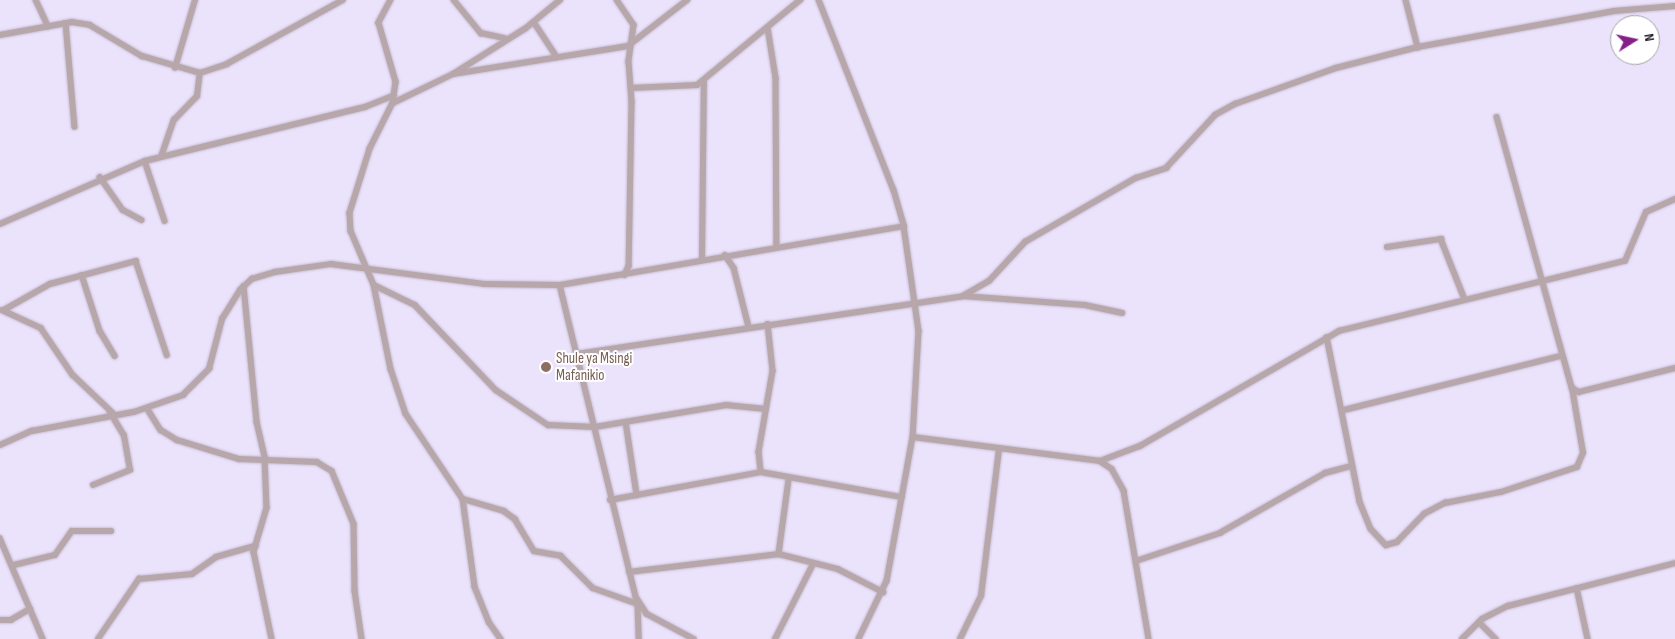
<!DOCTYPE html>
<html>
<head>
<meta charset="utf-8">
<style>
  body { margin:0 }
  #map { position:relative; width:1675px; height:639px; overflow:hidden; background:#ebe2fb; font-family:"Sofia Sans Condensed",sans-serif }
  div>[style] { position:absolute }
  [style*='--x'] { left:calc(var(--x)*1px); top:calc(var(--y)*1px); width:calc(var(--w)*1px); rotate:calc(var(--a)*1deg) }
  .roads { filter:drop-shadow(0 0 1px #c6bed4) drop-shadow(0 0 1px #c6bed4) }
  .street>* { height:5.5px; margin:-2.75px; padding:0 2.75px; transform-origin:2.75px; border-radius:2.75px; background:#b8a7aa }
  .dots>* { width:14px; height:14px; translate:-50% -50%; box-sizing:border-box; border:2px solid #fff; border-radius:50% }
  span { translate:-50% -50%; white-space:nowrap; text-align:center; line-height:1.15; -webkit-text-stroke:4px #fff; paint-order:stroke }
  .education-label { font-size:15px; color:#785e54 }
  .left { translate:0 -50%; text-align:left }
  .north { position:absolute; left:1610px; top:15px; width:50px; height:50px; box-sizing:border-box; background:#fff; border:1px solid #a5a3a8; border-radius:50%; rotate:80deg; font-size:14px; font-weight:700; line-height:20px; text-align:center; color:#1e1925 }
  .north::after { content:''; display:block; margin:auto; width:18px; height:22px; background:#852089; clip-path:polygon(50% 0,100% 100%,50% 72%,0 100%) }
</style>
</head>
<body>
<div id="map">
  <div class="roads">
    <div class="street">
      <div style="--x:36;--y:0;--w:29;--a:65"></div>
      <div style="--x:391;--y:0;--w:26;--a:118"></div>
      <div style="--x:379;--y:23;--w:61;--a:73.9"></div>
      <div style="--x:396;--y:82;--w:21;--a:98"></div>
      <div style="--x:393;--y:103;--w:51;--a:116.6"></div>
      <div style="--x:370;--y:149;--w:67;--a:107.4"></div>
      <div style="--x:350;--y:213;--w:18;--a:87"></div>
      <div style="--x:351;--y:231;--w:59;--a:66.9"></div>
      <div style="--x:374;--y:285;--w:46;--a:26"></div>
      <div style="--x:415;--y:305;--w:117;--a:46.4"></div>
      <div style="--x:496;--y:390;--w:63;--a:33.9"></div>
      <div style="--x:548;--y:425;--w:47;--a:2.4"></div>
      <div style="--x:595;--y:427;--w:133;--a:-9.5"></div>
      <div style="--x:726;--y:405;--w:40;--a:5.7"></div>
      <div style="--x:454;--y:0;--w:43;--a:50.7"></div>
      <div style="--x:481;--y:33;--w:24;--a:12"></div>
      <div style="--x:617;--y:0;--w:30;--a:56"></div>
      <div style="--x:634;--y:25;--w:37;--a:98"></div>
      <div style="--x:629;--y:62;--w:40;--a:85.7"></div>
      <div style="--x:632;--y:102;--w:164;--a:91"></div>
      <div style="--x:629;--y:266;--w:10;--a:114"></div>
      <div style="--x:819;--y:0;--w:204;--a:68.5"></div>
      <div style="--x:894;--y:190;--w:37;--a:74"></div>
      <div style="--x:904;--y:226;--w:106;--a:81.9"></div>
      <div style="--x:919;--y:331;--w:106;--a:93.2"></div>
      <div style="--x:913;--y:437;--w:146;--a:100.2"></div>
      <div style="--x:887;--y:581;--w:64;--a:115.8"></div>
      <div style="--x:1406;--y:0;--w:49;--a:75.7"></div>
      <div style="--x:534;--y:22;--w:42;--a:56.7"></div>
      <div style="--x:66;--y:23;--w:104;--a:85.1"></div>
      <div style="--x:768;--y:28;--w:51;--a:80.9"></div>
      <div style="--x:776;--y:78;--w:167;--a:89.7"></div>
      <div style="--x:0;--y:35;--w:73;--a:-10.2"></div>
      <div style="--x:72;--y:22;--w:18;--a:9"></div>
      <div style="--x:90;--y:25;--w:61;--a:30.8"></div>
      <div style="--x:142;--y:56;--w:60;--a:16.3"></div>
      <div style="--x:200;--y:73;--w:28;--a:-18"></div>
      <div style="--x:227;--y:64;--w:132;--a:-28.9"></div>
      <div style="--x:175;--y:68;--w:71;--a:-73.6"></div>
      <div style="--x:453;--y:74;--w:86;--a:-32.2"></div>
      <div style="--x:526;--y:28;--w:44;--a:-39.5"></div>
      <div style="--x:631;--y:88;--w:66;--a:-2.6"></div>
      <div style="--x:697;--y:85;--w:134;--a:-39.5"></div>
      <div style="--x:393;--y:103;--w:67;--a:-25.8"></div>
      <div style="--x:453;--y:74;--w:177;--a:-9.1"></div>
      <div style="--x:628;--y:46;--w:75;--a:-37.9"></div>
      <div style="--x:1497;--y:117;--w:281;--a:74.5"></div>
      <div style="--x:1572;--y:388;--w:8;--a:30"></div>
      <div style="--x:1579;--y:392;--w:99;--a:-14"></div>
      <div style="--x:161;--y:157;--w:39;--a:-71"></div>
      <div style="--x:174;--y:120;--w:33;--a:-46"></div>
      <div style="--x:197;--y:96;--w:23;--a:-83"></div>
      <div style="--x:145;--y:161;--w:63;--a:71.6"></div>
      <div style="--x:100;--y:177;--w:40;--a:55.1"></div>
      <div style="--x:123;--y:210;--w:21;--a:28"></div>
      <div style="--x:0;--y:224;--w:158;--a:-23.5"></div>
      <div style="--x:145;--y:161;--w:227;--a:-13.8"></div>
      <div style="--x:365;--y:107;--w:31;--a:-22"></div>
      <div style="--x:1387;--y:247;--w:55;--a:-8.4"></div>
      <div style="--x:1441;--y:239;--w:62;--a:68.4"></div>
      <div style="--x:725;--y:255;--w:16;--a:55"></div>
      <div style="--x:734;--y:268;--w:61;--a:75.7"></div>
      <div style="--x:702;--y:259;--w:178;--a:-89.4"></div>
      <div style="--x:82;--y:275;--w:59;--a:72.2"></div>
      <div style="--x:100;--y:331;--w:29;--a:59"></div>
      <div style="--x:374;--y:285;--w:86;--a:78.6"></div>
      <div style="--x:391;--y:369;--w:47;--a:71.6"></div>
      <div style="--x:406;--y:414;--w:102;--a:56.2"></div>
      <div style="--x:463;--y:499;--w:89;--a:82.2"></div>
      <div style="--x:475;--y:587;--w:38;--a:68"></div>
      <div style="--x:489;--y:622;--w:21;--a:55"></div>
      <div style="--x:560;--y:285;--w:321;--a:76.3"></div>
      <div style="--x:636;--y:597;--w:20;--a:57"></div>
      <div style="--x:647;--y:614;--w:53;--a:28"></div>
      <div style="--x:244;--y:286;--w:137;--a:84.5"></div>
      <div style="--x:257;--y:422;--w:36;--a:77"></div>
      <div style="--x:265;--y:457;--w:51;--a:87.8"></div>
      <div style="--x:267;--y:508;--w:46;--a:106.5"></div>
      <div style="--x:254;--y:552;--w:89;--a:78.3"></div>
      <div style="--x:963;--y:296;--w:122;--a:4.2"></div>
      <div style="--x:1085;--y:305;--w:38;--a:12"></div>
      <div style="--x:2;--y:310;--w:43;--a:24.8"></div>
      <div style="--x:41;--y:328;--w:57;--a:55.8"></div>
      <div style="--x:73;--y:375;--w:55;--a:43.5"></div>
      <div style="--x:4;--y:310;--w:53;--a:-29.5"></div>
      <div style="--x:50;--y:284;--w:89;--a:-15"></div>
      <div style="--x:136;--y:261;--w:99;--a:71.7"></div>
      <div style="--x:768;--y:324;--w:47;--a:83.9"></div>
      <div style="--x:773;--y:371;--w:82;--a:99.8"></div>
      <div style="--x:759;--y:452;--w:20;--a:84"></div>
      <div style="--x:761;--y:472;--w:143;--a:10.1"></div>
      <div style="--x:1327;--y:337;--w:168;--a:78.7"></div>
      <div style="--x:1360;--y:502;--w:29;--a:68"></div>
      <div style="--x:1371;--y:529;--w:22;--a:47"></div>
      <div style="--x:1386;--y:545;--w:11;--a:-15"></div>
      <div style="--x:1397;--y:542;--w:39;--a:-46"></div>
      <div style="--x:1424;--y:514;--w:24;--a:-28"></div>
      <div style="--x:1445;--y:503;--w:57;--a:-11.1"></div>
      <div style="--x:1501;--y:492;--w:80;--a:-18.2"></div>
      <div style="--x:1577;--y:467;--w:15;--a:-67"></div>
      <div style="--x:1583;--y:453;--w:66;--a:-99.6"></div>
      <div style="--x:577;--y:354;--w:390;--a:-8.5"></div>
      <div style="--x:963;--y:296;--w:30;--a:-30"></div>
      <div style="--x:989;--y:281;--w:53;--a:-47.3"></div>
      <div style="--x:1025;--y:242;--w:128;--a:-30"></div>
      <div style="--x:1136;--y:178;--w:32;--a:-18"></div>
      <div style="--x:1166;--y:168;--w:72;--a:-47.2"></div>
      <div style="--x:1215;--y:115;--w:23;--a:-29"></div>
      <div style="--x:1235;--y:104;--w:107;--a:-19.6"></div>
      <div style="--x:1336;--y:68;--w:85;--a:-14.4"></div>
      <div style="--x:1418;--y:47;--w:199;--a:-10.4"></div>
      <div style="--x:1614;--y:11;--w:61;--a:-4.7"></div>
      <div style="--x:147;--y:408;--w:26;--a:58"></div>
      <div style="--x:161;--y:430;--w:19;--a:32"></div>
      <div style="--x:177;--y:440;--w:65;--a:17"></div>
      <div style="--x:239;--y:459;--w:78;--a:2.2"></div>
      <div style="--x:317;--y:462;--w:17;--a:31"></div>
      <div style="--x:332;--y:471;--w:57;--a:67.5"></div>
      <div style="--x:354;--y:524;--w:67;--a:89.1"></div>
      <div style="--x:355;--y:591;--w:49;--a:81.7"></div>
      <div style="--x:1344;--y:410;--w:224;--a:-14"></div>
      <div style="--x:626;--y:422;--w:74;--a:81.4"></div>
      <div style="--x:913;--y:437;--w:189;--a:7.3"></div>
      <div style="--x:1100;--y:461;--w:14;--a:34"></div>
      <div style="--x:1112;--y:469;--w:25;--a:61"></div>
      <div style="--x:1124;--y:491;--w:150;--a:80.4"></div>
      <div style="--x:0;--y:445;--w:35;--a:-24"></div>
      <div style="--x:32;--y:431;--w:104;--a:-10.6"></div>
      <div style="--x:134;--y:412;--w:52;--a:-19.1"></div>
      <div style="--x:183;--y:395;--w:37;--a:-45"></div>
      <div style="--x:209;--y:369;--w:52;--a:-75.4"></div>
      <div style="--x:222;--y:319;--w:34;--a:-58"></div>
      <div style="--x:240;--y:290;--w:16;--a:-43"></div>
      <div style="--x:252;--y:279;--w:24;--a:-17"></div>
      <div style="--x:275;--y:272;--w:57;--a:-8.1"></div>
      <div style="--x:331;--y:264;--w:154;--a:7.4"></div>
      <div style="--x:484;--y:284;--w:76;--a:0.8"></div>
      <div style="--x:560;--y:285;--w:349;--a:-9.7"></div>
      <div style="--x:1100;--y:461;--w:43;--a:-20.6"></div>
      <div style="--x:1140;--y:446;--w:230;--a:-30"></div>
      <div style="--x:1339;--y:331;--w:294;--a:-13.8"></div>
      <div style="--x:1625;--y:261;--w:53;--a:-66.8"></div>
      <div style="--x:1646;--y:212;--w:32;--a:-24"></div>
      <div style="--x:789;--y:480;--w:75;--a:97.7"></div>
      <div style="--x:779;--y:554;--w:61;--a:14.3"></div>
      <div style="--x:838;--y:569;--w:51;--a:27.1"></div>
      <div style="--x:93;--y:485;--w:40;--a:-22"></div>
      <div style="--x:130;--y:470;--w:35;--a:-100"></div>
      <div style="--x:124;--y:436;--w:27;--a:-121"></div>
      <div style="--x:463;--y:499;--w:43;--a:16.3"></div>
      <div style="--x:504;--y:511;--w:14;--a:36"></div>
      <div style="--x:515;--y:519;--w:37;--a:59"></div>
      <div style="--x:534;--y:551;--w:27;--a:10"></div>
      <div style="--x:561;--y:556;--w:45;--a:45"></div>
      <div style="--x:593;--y:588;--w:48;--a:19.6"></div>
      <div style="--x:638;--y:604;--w:35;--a:88"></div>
      <div style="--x:610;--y:500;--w:154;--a:-10.5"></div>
      <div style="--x:0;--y:538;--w:110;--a:66.9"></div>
      <div style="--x:1136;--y:561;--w:89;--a:-18.4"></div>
      <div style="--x:1220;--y:533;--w:121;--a:-29.7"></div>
      <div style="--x:1325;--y:473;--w:28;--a:-15"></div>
      <div style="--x:14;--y:565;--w:42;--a:-13.7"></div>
      <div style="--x:55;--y:555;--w:29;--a:-55"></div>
      <div style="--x:72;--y:531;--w:39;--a:0"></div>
      <div style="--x:629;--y:572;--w:151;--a:-6.8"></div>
      <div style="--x:1577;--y:588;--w:52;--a:77.8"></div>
      <div style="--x:0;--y:620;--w:11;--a:0"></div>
      <div style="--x:11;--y:620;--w:22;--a:-30"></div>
      <div style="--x:1479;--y:622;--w:24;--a:45"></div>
      <div style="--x:98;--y:639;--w:73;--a:-55.7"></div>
      <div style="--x:139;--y:579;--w:53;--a:-5.4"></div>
      <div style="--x:192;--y:574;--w:29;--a:-35"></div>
      <div style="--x:216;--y:557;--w:41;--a:-15.8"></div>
      <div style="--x:775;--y:639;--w:84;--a:-63.1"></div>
      <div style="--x:960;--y:639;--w:48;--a:-64"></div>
      <div style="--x:981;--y:596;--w:148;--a:-83"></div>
      <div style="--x:1462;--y:639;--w:28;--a:-45"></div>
      <div style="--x:1482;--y:619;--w:29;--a:-27"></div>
      <div style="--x:1508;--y:606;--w:172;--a:-14.4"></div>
    </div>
  </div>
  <div class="dots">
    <div style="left:546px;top:367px;background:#8d6e63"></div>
  </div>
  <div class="education-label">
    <span class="left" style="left:556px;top:367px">Shule ya Msingi<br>Mafanikio</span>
  </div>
  <div class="north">N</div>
</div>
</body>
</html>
